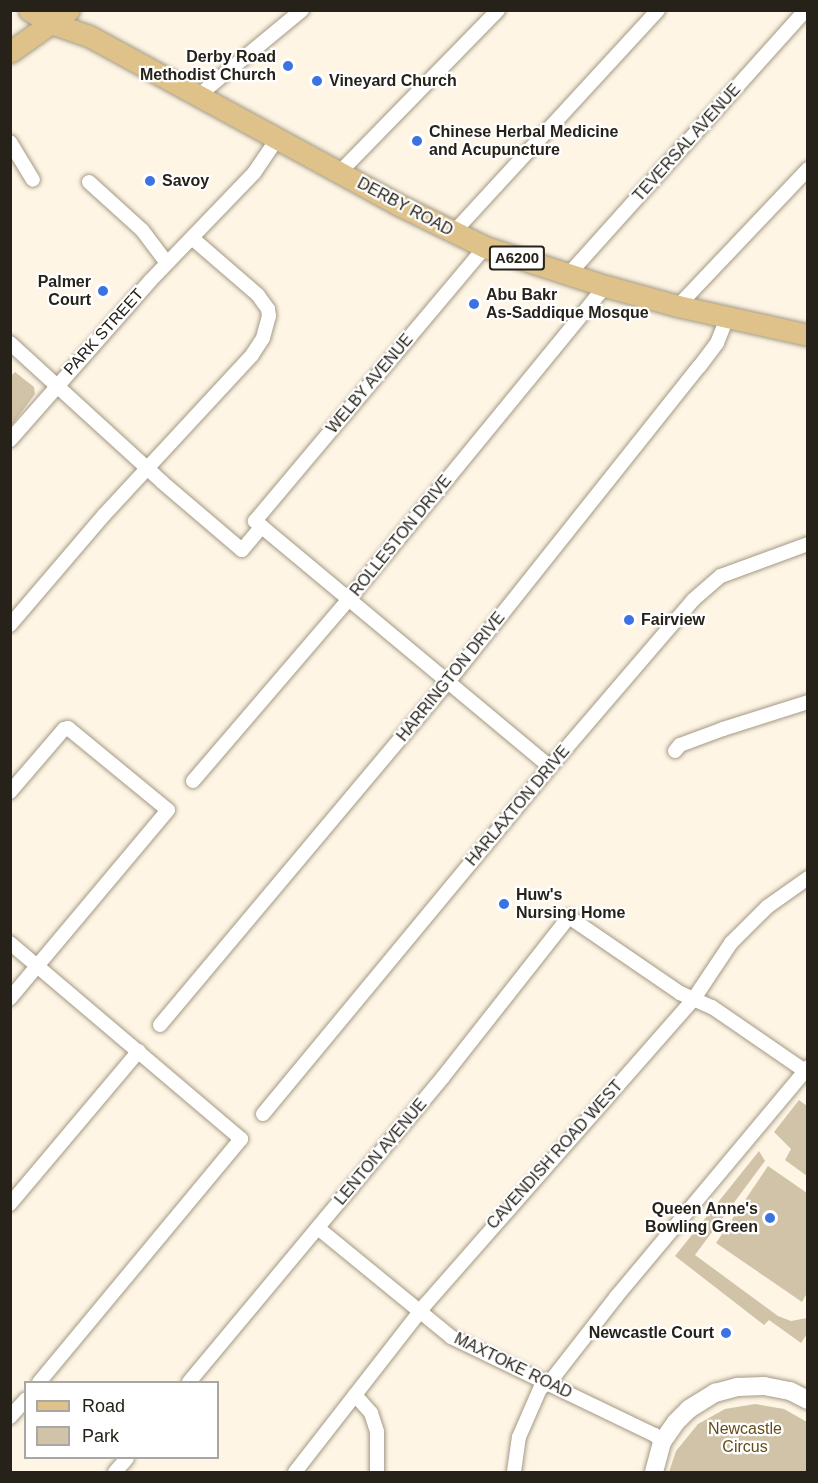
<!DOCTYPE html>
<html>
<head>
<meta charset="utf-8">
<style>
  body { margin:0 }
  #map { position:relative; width:818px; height:1483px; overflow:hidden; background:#fef5e4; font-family:Helvetica,sans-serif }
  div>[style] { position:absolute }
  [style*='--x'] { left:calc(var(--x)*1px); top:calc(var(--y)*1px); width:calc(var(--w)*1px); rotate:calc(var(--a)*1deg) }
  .green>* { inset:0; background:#d1c3a8 }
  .roads { filter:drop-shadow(0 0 2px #a39985) drop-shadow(0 0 2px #a39985) }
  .street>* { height:14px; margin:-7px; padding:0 7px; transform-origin:7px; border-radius:7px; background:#fff }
  .secondary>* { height:18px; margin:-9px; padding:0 9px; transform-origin:9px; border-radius:9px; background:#fff }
  .primary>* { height:21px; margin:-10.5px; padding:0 10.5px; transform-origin:10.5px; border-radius:10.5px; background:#dec28a }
  .dots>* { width:16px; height:16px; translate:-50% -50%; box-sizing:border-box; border:3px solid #fff; border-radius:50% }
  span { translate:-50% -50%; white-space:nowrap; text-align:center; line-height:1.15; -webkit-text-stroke:4.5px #fff; paint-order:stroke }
  .shield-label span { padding:2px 4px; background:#fff; border:2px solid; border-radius:4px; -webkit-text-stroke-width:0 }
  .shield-label { font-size:15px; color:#26221a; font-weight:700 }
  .poi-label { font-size:16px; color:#26221a; font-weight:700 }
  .right { translate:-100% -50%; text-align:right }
  .left { translate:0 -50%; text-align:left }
  .street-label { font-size:16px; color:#26221a }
  .park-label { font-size:16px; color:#654c18 }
  .frame { position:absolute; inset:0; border:12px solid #26221a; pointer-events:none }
  .legend { position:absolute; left:24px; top:1381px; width:195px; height:78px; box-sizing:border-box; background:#fff; border:2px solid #a8a7a3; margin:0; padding:8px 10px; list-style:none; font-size:18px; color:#26221a }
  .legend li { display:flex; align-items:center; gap:12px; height:30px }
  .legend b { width:30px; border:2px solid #a8a7a3 }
</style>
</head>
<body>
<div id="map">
  <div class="green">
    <div style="clip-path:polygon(15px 372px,34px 387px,35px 394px,11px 426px,11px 376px)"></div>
    <div style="clip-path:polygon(799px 1100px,807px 1106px,807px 1176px,785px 1160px,791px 1149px,774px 1132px)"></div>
    <div style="clip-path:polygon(759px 1151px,765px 1161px,695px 1255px,778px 1316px,791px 1321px,807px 1318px,807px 1334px,801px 1343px,769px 1320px,764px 1325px,675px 1256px)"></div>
    <div style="clip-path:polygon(768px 1166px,807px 1193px,807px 1293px,802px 1302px,716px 1243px)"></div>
    <div style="clip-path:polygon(755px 1404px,784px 1409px,807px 1422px,807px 1472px,669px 1472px,676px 1451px,698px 1424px,725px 1409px)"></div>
  </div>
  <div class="roads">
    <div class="street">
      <div style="--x:198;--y:96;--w:135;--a:-39.6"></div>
      <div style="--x:10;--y:142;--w:44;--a:58.8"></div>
      <div style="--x:339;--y:173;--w:228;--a:-45.7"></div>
      <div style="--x:89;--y:182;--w:72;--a:42.2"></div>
      <div style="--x:142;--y:230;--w:41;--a:52.9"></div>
      <div style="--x:453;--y:233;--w:303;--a:-47.4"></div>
      <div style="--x:485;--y:247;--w:358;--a:130"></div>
      <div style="--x:255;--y:521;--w:384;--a:39.8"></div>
      <div style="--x:568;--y:275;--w:356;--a:-48.1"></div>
      <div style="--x:678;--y:306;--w:189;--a:-46.5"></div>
      <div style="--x:10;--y:343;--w:206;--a:42.4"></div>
      <div style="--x:162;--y:482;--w:105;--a:40.4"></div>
      <div style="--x:242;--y:550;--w:31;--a:-50"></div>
      <div style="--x:10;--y:440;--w:213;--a:-48.6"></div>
      <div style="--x:151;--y:280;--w:149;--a:-46.1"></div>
      <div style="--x:254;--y:173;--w:41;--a:-55.9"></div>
      <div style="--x:10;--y:625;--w:145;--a:-49.5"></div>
      <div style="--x:104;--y:515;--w:218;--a:-47.2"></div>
      <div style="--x:252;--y:355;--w:20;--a:-57"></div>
      <div style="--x:263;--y:338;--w:23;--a:-75"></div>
      <div style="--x:269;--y:316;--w:7;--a:-98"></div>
      <div style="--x:268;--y:309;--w:17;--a:-126"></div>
      <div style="--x:258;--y:295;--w:87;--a:-139.2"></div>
      <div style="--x:675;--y:751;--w:8;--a:-50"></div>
      <div style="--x:680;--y:745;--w:46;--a:-20.4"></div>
      <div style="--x:723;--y:729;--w:89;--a:-17.6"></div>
      <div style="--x:193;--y:781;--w:241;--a:-49.4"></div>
      <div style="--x:350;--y:598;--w:403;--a:-50.7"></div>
      <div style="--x:10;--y:792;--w:83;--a:-49.4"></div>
      <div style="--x:64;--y:729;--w:4;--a:-14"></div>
      <div style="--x:68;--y:728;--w:129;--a:39.4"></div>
      <div style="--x:168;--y:810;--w:246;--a:130"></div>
      <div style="--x:10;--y:943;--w:303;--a:40.3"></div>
      <div style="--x:241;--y:1139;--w:316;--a:129.7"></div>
      <div style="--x:160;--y:1025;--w:448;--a:-50"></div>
      <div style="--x:448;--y:682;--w:403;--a:-51.5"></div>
      <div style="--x:699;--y:367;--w:30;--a:-53"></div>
      <div style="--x:717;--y:343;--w:27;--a:-68"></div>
      <div style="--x:263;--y:1114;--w:450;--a:-50.4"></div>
      <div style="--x:550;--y:767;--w:220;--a:-49.4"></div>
      <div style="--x:693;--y:600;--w:37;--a:-41"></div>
      <div style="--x:721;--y:576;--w:93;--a:-20.2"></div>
      <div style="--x:10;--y:1204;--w:200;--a:-49.9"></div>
      <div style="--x:318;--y:1228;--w:172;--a:39.3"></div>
      <div style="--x:451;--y:1337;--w:226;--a:25.7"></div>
      <div style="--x:655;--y:1435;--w:10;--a:45"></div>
      <div style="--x:189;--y:1382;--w:397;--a:-50.2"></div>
      <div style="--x:443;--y:1077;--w:204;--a:-51.8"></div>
      <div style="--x:569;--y:917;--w:135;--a:34.4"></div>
      <div style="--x:680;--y:993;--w:35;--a:24"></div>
      <div style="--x:712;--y:1007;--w:116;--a:34.5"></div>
      <div style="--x:355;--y:1395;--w:24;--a:48"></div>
      <div style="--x:371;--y:1413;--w:20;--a:72"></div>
      <div style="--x:377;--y:1432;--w:40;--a:90"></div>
      <div style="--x:10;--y:1417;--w:24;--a:-48"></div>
      <div style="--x:115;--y:1472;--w:18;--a:-49"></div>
      <div style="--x:295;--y:1472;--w:212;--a:-52.1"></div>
      <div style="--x:425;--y:1305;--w:406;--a:-48.7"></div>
      <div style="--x:693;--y:1000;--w:69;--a:-56.3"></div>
      <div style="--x:731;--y:943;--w:51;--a:-45"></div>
      <div style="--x:767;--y:907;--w:50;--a:-35.3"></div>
      <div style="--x:514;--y:1472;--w:35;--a:-82"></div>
      <div style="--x:519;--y:1437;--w:52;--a:-66.4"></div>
      <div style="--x:540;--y:1389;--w:17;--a:-40"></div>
      <div style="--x:553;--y:1378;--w:103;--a:-52.1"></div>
      <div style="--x:616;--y:1297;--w:300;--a:-50.1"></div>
    </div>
    <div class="secondary">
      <div style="--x:654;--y:1472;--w:31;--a:-75"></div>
      <div style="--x:662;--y:1442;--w:24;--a:-55"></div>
      <div style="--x:676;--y:1422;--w:18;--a:-45"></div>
      <div style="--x:689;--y:1409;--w:31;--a:-32"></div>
      <div style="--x:715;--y:1393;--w:24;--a:-15"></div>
      <div style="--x:738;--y:1387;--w:26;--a:-2"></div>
      <div style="--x:764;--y:1386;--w:26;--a:11"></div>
      <div style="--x:790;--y:1391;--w:20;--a:27"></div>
    </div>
    <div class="primary">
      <div style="--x:29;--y:10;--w:26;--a:31"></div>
      <div style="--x:51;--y:23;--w:40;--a:18.9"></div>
      <div style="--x:89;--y:36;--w:351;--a:28.6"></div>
      <div style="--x:397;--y:204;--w:98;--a:26"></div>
      <div style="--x:485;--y:247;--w:126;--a:18"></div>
      <div style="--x:605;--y:286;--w:76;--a:15.3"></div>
      <div style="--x:678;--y:306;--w:133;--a:12.6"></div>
      <div style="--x:10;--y:52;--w:72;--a:-35.4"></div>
    </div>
  </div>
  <div class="dots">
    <div style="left:288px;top:66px;background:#3c73e3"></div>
    <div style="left:317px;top:81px;background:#3c73e3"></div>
    <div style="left:417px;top:141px;background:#3c73e3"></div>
    <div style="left:150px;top:181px;background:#3c73e3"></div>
    <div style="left:103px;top:291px;background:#3c73e3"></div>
    <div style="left:474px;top:304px;background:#3c73e3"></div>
    <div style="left:629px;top:620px;background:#3c73e3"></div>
    <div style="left:504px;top:904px;background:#3c73e3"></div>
    <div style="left:770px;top:1218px;background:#3c73e3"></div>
    <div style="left:726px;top:1333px;background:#3c73e3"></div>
  </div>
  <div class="shield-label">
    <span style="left:517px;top:258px">A6200</span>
  </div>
  <div class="poi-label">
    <span class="right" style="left:276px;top:66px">Derby Road<br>Methodist Church</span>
    <span class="left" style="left:329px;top:81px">Vineyard Church</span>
    <span class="left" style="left:429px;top:141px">Chinese Herbal Medicine<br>and Acupuncture</span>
    <span class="left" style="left:162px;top:181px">Savoy</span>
    <span class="right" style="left:91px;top:291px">Palmer<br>Court</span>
    <span class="left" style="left:486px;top:304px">Abu Bakr<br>As-Saddique Mosque</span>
    <span class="left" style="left:641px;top:620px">Fairview</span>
    <span class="left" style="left:516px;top:904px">Huw's<br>Nursing Home</span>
    <span class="right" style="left:758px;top:1218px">Queen Anne's<br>Bowling Green</span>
    <span class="right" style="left:714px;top:1333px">Newcastle Court</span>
  </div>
  <div class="street-label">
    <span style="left:687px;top:143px;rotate:-48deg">TEVERSAL AVENUE</span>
    <span style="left:405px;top:207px;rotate:28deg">DERBY ROAD</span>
    <span style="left:104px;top:332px;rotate:-48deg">PARK STREET</span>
    <span style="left:370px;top:384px;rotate:-50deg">WELBY AVENUE</span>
    <span style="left:401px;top:536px;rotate:-51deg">ROLLESTON DRIVE</span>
    <span style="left:451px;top:677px;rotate:-51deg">HARRINGTON DRIVE</span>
    <span style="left:518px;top:806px;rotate:-50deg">HARLAXTON DRIVE</span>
    <span style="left:381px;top:1152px;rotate:-50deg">LENTON AVENUE</span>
    <span style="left:555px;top:1155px;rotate:-48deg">CAVENDISH ROAD WEST</span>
    <span style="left:513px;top:1366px;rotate:26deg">MAXTOKE ROAD</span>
  </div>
  <div class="park-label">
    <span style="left:745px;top:1438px">Newcastle<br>Circus</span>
  </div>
  <div class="frame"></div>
  <ul class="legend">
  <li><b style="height:8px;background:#dec28a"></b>Road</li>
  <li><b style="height:16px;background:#d1c3a8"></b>Park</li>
  </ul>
</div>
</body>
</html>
